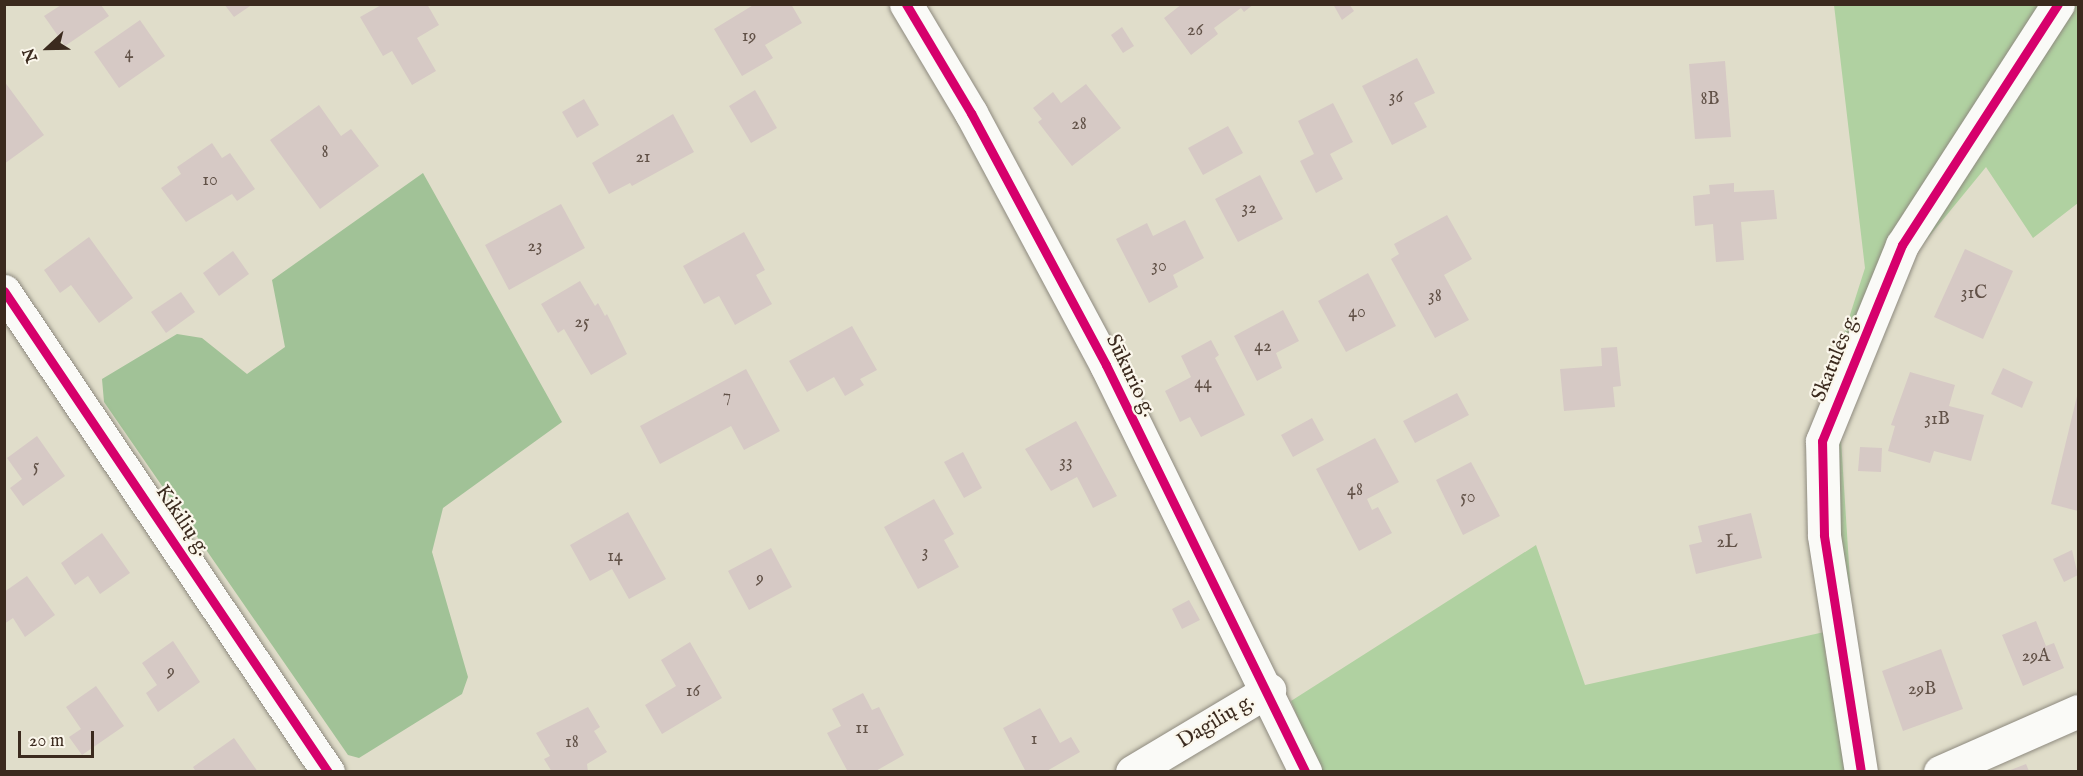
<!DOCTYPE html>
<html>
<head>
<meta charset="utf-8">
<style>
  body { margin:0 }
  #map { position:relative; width:2083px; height:776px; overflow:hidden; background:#e0ddca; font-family:"IM FELL English",serif }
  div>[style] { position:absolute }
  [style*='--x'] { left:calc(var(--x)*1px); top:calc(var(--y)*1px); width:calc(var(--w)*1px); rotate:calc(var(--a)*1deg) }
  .green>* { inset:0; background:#b0d1a1 }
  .forest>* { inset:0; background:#a1c297 }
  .building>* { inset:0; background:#d6c9c5 }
  .roads { filter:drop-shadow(0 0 2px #8e8a7f) drop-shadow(0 0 2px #8e8a7f) }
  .minor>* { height:33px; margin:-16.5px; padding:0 16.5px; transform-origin:16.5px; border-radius:16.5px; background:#fafaf7 }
  .cycleway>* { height:9px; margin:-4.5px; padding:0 4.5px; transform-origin:4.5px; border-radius:4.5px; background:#d6006c }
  span { translate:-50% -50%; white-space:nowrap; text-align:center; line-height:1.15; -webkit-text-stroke:4.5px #fbf7ec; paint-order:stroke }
  .number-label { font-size:18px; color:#625248 }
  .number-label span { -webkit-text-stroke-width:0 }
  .street-label { font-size:21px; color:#3b2a1e }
  .frame { position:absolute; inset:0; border:6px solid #3b2a1e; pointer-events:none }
  .north { position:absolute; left:18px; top:18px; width:60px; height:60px; -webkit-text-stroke:4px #fbf7ec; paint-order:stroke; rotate:248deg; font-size:16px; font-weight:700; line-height:24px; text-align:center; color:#3b2a1e }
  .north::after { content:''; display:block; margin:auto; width:21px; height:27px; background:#3b2a1e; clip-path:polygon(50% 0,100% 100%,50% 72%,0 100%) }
  .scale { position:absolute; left:18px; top:731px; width:76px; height:27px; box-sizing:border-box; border:3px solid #3b2a1e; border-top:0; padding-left:8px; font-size:18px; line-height:21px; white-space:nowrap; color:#3b2a1e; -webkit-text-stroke:4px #fbf7ec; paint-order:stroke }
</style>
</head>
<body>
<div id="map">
  <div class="green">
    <div style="clip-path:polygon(1834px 5px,2078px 5px,2078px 203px,2033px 238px,1986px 167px,1914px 255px,1840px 424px,1854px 643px,1825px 652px,1848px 771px,1319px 771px,1291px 701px,1536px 545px,1585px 685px,1829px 631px,1809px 443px,1865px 268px)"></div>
  </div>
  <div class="forest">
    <div style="clip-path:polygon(423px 173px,562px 422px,443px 508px,432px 552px,468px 677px,462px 694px,359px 758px,348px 755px,104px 402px,102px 379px,177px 334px,202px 338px,247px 374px,285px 347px,272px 280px)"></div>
  </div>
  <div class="building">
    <div style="clip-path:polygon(224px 4px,253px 4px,234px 17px)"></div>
    <div style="clip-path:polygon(383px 4px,427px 4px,439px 25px,417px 38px,436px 71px,412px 85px,392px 51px,383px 56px,360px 17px)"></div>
    <div style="clip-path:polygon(755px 4px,791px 4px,802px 23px,765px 45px,773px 58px,742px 76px,714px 29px)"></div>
    <div style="clip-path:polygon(1182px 4px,1254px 4px,1244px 12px,1241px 8px,1214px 28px,1218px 34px,1191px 55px,1164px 18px)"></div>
    <div style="clip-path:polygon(1333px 4px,1349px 4px,1354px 11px,1342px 20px)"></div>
    <div style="clip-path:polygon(61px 5px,101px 5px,109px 16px,65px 46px,44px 16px)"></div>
    <div style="clip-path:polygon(140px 20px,165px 56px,119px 88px,94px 52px)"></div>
    <div style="clip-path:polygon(1122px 27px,1134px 46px,1123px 53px,1111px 35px)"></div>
    <div style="clip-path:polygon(1417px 58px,1435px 93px,1414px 103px,1427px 127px,1392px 145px,1362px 86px)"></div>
    <div style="clip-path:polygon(1725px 61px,1731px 137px,1695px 139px,1689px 64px)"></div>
    <div style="clip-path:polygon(4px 81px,44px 135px,4px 164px)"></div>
    <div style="clip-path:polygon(1086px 84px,1121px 128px,1072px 166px,1038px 122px,1042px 119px,1033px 108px,1053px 92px,1061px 103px)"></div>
    <div style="clip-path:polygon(755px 90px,777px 128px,751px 143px,729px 106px)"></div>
    <div style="clip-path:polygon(584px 99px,599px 125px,577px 138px,562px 112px)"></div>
    <div style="clip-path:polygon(1333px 103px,1353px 142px,1330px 154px,1343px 179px,1316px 193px,1300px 161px,1314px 154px,1298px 121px)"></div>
    <div style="clip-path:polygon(319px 105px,341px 136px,351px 129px,379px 166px,320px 209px,270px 140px)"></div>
    <div style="clip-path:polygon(673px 114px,694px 152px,632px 186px,630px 183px,609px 194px,592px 163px)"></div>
    <div style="clip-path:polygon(1228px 126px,1243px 153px,1203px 175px,1188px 148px)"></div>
    <div style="clip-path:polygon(212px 143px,222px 158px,230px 153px,255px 189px,237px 201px,232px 194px,186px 222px,161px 188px,181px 174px,177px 167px)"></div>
    <div style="clip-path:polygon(1260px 175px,1283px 219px,1238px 242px,1215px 199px)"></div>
    <div style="clip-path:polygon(1734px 183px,1734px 192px,1774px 190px,1777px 219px,1741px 222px,1744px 260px,1716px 262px,1713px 224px,1695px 226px,1693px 196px,1710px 194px,1709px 185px)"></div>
    <div style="clip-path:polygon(561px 204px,585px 248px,509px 290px,485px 245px)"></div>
    <div style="clip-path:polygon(1447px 215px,1472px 259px,1444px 275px,1469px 320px,1435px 338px,1391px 259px,1399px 254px,1394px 244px)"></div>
    <div style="clip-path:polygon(1185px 220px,1204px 258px,1173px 275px,1178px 287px,1149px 303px,1116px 239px,1147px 223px,1153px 236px)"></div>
    <div style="clip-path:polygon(744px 232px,765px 270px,756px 275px,772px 304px,735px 325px,719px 296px,704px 304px,683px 266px)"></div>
    <div style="clip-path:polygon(89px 237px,133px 298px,99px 323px,71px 285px,60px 293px,44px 270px)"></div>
    <div style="clip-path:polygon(1965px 249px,2013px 271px,1983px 339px,1934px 317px)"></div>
    <div style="clip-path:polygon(233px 251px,249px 274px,219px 296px,203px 273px)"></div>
    <div style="clip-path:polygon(1368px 273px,1396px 326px,1346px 352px,1318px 301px)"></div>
    <div style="clip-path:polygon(580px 281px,595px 306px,598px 303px,605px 316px,607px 314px,627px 354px,591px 375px,564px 329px,558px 333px,541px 304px)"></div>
    <div style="clip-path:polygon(181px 292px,195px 312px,166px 333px,151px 312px)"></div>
    <div style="clip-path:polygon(1283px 310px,1299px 341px,1276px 353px,1282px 368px,1257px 381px,1234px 336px)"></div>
    <div style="clip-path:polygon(852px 326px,877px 370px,860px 379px,864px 385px,845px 396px,834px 377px,807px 392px,789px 361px)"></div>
    <div style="clip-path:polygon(1211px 340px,1219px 355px,1215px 358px,1245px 415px,1201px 437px,1190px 417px,1180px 422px,1165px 391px,1191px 377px,1181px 356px)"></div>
    <div style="clip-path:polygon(1617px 347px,1621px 386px,1613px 387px,1615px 407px,1564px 411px,1560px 369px,1602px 366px,1601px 348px)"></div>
    <div style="clip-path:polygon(2003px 368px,2033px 382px,2022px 408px,1991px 394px)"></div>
    <div style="clip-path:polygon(746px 369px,780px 431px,744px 450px,731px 426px,660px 464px,640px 426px)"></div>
    <div style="clip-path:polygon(1910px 372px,1955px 385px,1949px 406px,1984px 415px,1971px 461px,1934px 451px,1930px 463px,1888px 451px,1895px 426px,1891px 425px)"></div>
    <div style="clip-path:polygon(2078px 392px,2078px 511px,2051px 504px)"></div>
    <div style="clip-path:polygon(1457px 393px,1469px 415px,1415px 443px,1403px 421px)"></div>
    <div style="clip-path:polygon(1312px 418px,1324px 440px,1293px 457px,1281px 435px)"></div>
    <div style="clip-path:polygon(1076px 421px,1117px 496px,1093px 508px,1077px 477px,1051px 491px,1025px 449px)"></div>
    <div style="clip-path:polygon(37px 436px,65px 476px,23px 506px,10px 488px,22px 479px,7px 458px)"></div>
    <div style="clip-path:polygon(1375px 438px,1399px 482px,1367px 499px,1372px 510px,1378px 507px,1392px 533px,1359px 551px,1316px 469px)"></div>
    <div style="clip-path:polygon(1860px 447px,1882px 448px,1881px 472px,1858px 471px)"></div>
    <div style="clip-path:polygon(963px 452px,982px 488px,964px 498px,944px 462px)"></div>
    <div style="clip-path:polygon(1471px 462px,1500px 516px,1463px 535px,1436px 480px)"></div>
    <div style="clip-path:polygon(934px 499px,954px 534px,944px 540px,959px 567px,918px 589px,884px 527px)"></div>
    <div style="clip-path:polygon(628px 512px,666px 579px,629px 599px,612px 569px,590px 581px,570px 545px)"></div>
    <div style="clip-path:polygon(1751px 513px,1762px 558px,1696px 574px,1689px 545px,1702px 542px,1698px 526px)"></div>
    <div style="clip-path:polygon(102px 533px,130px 573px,100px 594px,88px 576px,75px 585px,61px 563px)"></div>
    <div style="clip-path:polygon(771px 548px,792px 587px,749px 610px,728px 571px)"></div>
    <div style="clip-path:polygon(2072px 550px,2078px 575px,2064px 582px,2053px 559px)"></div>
    <div style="clip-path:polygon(27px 576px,55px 615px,25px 637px,13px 618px,4px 624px,4px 592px)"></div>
    <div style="clip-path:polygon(1189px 600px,1200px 620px,1182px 629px,1172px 609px)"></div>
    <div style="clip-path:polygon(2036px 621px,2046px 646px,2054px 643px,2064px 668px,2023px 686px,2002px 635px)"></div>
    <div style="clip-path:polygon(173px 641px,200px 682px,158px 712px,146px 693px,157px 685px,142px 663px)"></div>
    <div style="clip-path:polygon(690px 642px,722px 698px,662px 734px,645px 705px,676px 686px,661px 660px)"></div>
    <div style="clip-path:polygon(1941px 649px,1963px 709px,1903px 731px,1882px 671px)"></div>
    <div style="clip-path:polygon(96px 686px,124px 726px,82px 755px,69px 737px,81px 729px,66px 707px)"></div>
    <div style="clip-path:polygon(863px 693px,872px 710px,879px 707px,904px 755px,874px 772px,848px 772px,827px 733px,841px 726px,832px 709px)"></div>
    <div style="clip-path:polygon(588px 707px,600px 727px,594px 731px,607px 752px,587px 764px,588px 772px,552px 772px,544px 759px,550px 756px,536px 733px)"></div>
    <div style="clip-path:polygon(1040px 708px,1060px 743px,1071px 737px,1080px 752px,1045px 772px,1026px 772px,1003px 728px)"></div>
    <div style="clip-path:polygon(234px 738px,258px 772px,196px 772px,193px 767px)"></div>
    <div style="clip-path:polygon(2026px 764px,2029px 771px,2008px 771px)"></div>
  </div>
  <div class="roads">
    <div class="minor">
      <div style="--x:906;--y:4;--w:127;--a:59.2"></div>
      <div style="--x:971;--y:113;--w:286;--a:61.8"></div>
      <div style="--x:1106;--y:365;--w:453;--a:63.9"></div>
      <div style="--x:4;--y:291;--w:580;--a:56.04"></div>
      <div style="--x:1132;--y:772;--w:160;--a:-30.9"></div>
      <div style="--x:1861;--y:772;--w:240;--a:-98.9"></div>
      <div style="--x:1824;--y:535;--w:94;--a:-91.2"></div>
      <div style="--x:1822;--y:441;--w:212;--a:-67.8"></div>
      <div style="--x:1902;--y:245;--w:287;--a:-57.1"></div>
      <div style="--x:1940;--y:772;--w:151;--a:-23.8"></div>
    </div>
  </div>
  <div class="cycleway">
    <div style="--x:906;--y:4;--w:127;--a:59.2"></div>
    <div style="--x:971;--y:113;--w:286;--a:61.8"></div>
    <div style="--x:1106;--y:365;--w:453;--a:63.9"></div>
    <div style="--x:4;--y:291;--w:580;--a:56.04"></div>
    <div style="--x:1861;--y:772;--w:240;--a:-98.9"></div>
    <div style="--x:1824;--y:535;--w:94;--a:-91.2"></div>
    <div style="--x:1822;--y:441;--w:212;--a:-67.8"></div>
    <div style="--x:1902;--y:245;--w:287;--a:-57.1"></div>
  </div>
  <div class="number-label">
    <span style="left:1195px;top:31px">26</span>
    <span style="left:749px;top:37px">19</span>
    <span style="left:129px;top:54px">4</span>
    <span style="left:1396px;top:98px">36</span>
    <span style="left:1710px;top:100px">8B</span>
    <span style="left:1079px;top:125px">28</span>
    <span style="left:325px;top:153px">8</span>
    <span style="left:643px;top:158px">21</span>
    <span style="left:210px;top:181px">10</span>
    <span style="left:1249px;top:209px">32</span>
    <span style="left:535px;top:247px">23</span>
    <span style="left:1159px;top:267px">30</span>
    <span style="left:1974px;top:294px">31C</span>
    <span style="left:1435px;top:297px">38</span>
    <span style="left:1357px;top:313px">40</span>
    <span style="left:582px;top:323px">25</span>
    <span style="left:1263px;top:347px">42</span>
    <span style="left:1203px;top:384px">44</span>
    <span style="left:727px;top:397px">7</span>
    <span style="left:1937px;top:420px">31B</span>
    <span style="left:1066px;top:463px">33</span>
    <span style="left:36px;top:467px">5</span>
    <span style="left:1355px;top:491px">48</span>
    <span style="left:1468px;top:498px">50</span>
    <span style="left:1727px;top:543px">2L</span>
    <span style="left:925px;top:553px">3</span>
    <span style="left:615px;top:557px">14</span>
    <span style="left:760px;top:579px">9</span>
    <span style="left:2036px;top:657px">29A</span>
    <span style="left:171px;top:672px">9</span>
    <span style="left:1922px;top:690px">29B</span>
    <span style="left:693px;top:692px">16</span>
    <span style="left:862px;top:729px">11</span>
    <span style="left:1034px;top:740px">1</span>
    <span style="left:572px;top:743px">18</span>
  </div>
  <div class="street-label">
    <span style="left:1836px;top:358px;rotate:-68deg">Skatulės g.</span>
    <span style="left:1130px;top:376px;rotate:64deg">Sūkurio g.</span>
    <span style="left:182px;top:521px;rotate:56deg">Kikilių g.</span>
    <span style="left:1216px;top:722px;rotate:-31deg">Dagilių g.</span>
  </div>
  <div class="frame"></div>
  <div class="north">N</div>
  <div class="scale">20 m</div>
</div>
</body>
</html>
